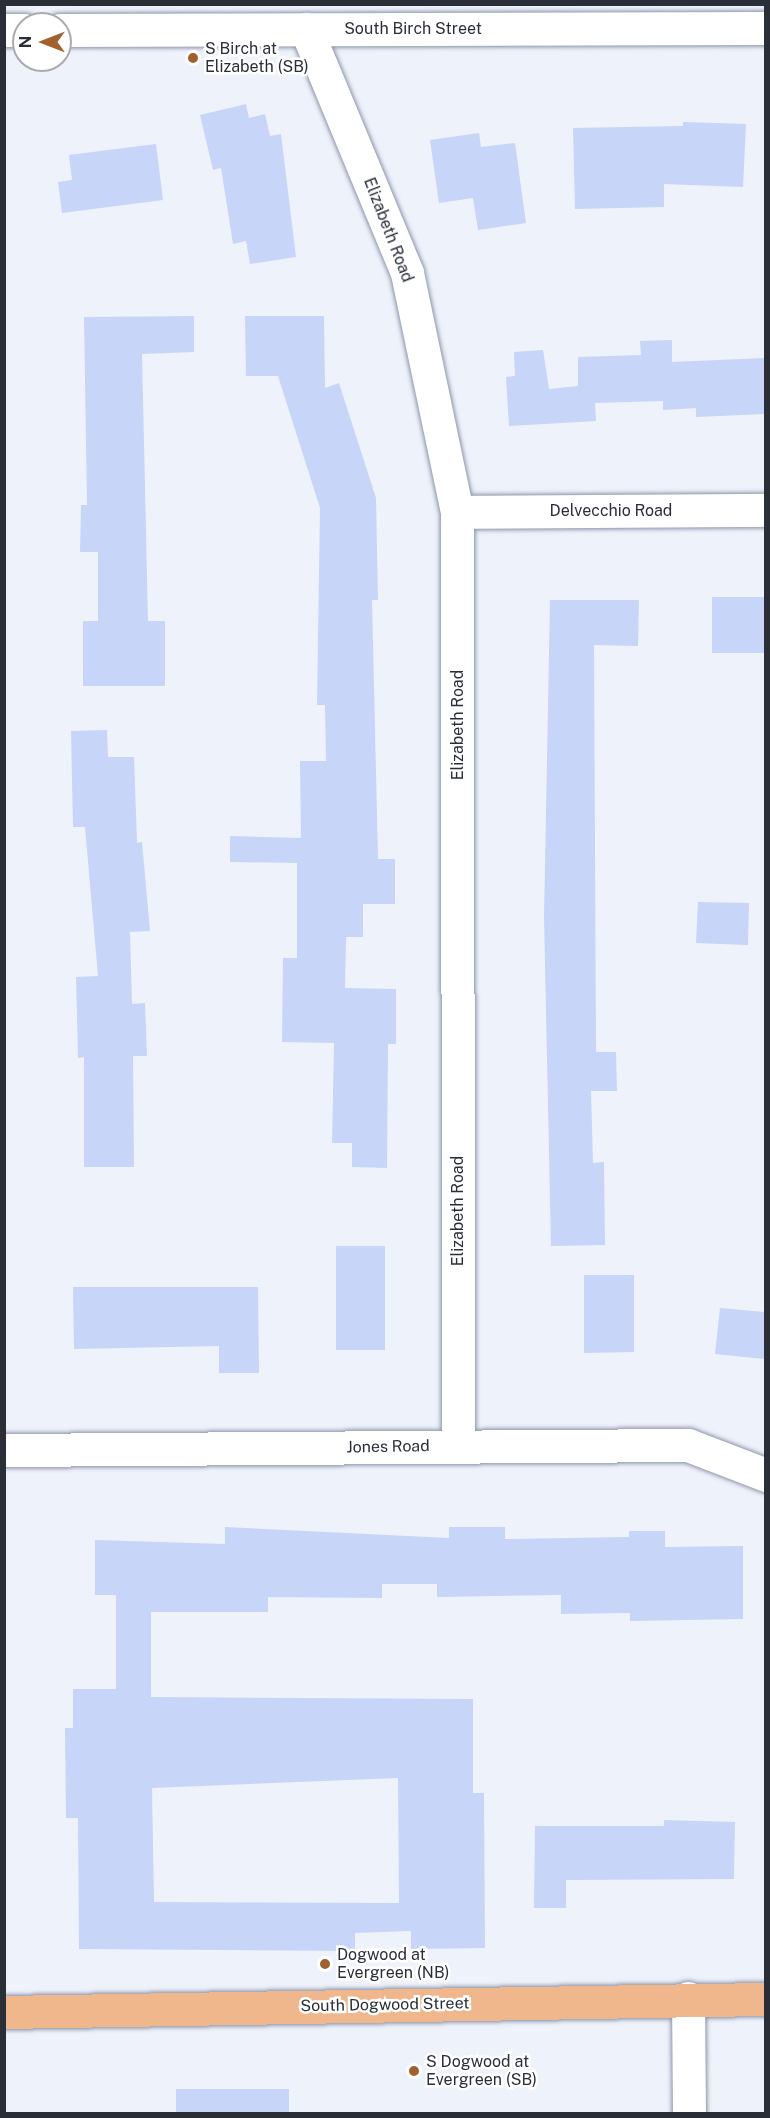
<!DOCTYPE html>
<html>
<head>
<meta charset="utf-8">
<style>
  body { margin:0 }
  #map { position:relative; width:770px; height:2118px; overflow:hidden; background:#eef2fb; font-family:"Public Sans",sans-serif }
  div>[style] { position:absolute }
  [style*='--x'] { left:calc(var(--x)*1px); top:calc(var(--y)*1px); width:calc(var(--w)*1px); rotate:calc(var(--a)*1deg) }
  .building>* { inset:0; background:#c6d5f8 }
  .roads { filter:drop-shadow(0 0 2px #8d96ab) drop-shadow(0 0 2px #8d96ab) }
  .minor>* { height:33px; margin:-16.5px; padding:0 16.5px; transform-origin:16.5px; border-radius:16.5px; background:#fff }
  .major>* { height:33px; margin:-16.5px; padding:0 16.5px; transform-origin:16.5px; border-radius:16.5px; background:#efb78b }
  .dots>* { width:16px; height:16px; translate:-50% -50%; box-sizing:border-box; border:3px solid #fff; border-radius:50% }
  span { translate:-50% -50%; white-space:nowrap; text-align:center; line-height:1.15; -webkit-text-stroke:5px #fff; paint-order:stroke }
  .street-label { font-size:16px; color:#2a2e37 }
  .poi-label { font-size:16px; color:#2a2e37 }
  .left { translate:0 -50%; text-align:left }
  .frame { position:absolute; inset:0; border:6px solid #2a2e37; pointer-events:none }
  .north { position:absolute; left:12px; top:12px; width:60px; height:60px; box-sizing:border-box; background:#fff; border:2px solid #aaabaf; border-radius:50%; rotate:270deg; font-size:16px; font-weight:700; line-height:24px; text-align:center; color:#2a2e37 }
  .north::after { content:''; display:block; margin:auto; width:21px; height:27px; background:#a2602c; clip-path:polygon(50% 0,100% 100%,50% 72%,0 100%) }
</style>
</head>
<body>
<div id="map">
  <div class="building">
    <div style="clip-path:polygon(246px 104px,249px 118px,265px 114px,270px 136px,281px 134px,296px 257px,250px 264px,246px 241px,233px 244px,221px 168px,213px 170px,200px 115px)"></div>
    <div style="clip-path:polygon(683px 122px,746px 124px,743px 187px,664px 184px,664px 207px,575px 209px,573px 128px,683px 126px)"></div>
    <div style="clip-path:polygon(479px 133px,481px 147px,515px 143px,526px 223px,478px 230px,473px 198px,439px 203px,430px 140px)"></div>
    <div style="clip-path:polygon(156px 144px,163px 200px,62px 213px,58px 182px,72px 180px,69px 155px)"></div>
    <div style="clip-path:polygon(194px 316px,194px 352px,142px 354px,148px 621px,165px 621px,165px 686px,83px 686px,83px 621px,98px 621px,98px 552px,80px 552px,81px 505px,87px 505px,84px 317px)"></div>
    <div style="clip-path:polygon(245px 316px,324px 316px,325px 388px,339px 383px,376px 498px,378px 600px,372px 600px,378px 859px,395px 859px,395px 904px,363px 904px,363px 937px,346px 937px,345px 988px,396px 989px,396px 1044px,388px 1044px,387px 1168px,352px 1167px,352px 1143px,332px 1143px,334px 1043px,282px 1042px,283px 958px,297px 958px,297px 863px,230px 862px,230px 836px,301px 838px,300px 761px,326px 761px,325px 705px,317px 705px,320px 508px,278px 376px,246px 376px)"></div>
    <div style="clip-path:polygon(672px 340px,672px 362px,765px 358px,765px 414px,696px 417px,696px 408px,663px 410px,663px 401px,595px 403px,596px 421px,509px 426px,506px 377px,515px 376px,514px 352px,543px 350px,549px 389px,578px 386px,578px 357px,641px 355px,640px 341px)"></div>
    <div style="clip-path:polygon(712px 597px,765px 597px,765px 653px,712px 653px)"></div>
    <div style="clip-path:polygon(550px 600px,639px 600px,638px 646px,594px 645px,596px 1052px,616px 1052px,617px 1091px,591px 1091px,593px 1163px,604px 1162px,605px 1245px,551px 1246px,544px 917px)"></div>
    <div style="clip-path:polygon(107px 730px,108px 757px,134px 757px,137px 843px,142px 842px,150px 931px,130px 932px,132px 1004px,145px 1003px,147px 1056px,133px 1056px,134px 1167px,84px 1167px,84px 1057px,78px 1058px,76px 977px,98px 976px,85px 827px,73px 827px,71px 731px)"></div>
    <div style="clip-path:polygon(698px 902px,749px 903px,748px 945px,696px 943px)"></div>
    <div style="clip-path:polygon(336px 1246px,385px 1246px,385px 1350px,336px 1350px)"></div>
    <div style="clip-path:polygon(584px 1275px,634px 1275px,634px 1352px,584px 1353px)"></div>
    <div style="clip-path:polygon(73px 1287px,258px 1287px,259px 1373px,219px 1373px,219px 1346px,74px 1349px)"></div>
    <div style="clip-path:polygon(720px 1308px,765px 1312px,765px 1359px,715px 1354px)"></div>
    <div style="clip-path:polygon(evenodd,225px 1527px,449px 1538px,449px 1527px,505px 1527px,505px 1539px,629px 1537px,629px 1531px,665px 1531px,665px 1547px,743px 1546px,743px 1619px,630px 1621px,630px 1613px,561px 1614px,561px 1595px,437px 1597px,437px 1584px,382px 1584px,382px 1598px,268px 1597px,268px 1612px,151px 1612px,151px 1697px,473px 1699px,473px 1793px,484px 1793px,485px 1948px,411px 1949px,411px 1931px,355px 1933px,355px 1951px,79px 1949px,78px 1818px,66px 1818px,65px 1728px,73px 1728px,73px 1689px,116px 1689px,116px 1595px,95px 1595px,95px 1540px,225px 1544px,225px 1527px,398px 1778px,399px 1903px,154px 1902px,152px 1788px,398px 1778px)"></div>
    <div style="clip-path:polygon(664px 1820px,735px 1822px,734px 1879px,566px 1880px,566px 1908px,534px 1908px,535px 1826px,664px 1826px)"></div>
    <div style="clip-path:polygon(176px 2089px,289px 2089px,289px 2114px,176px 2114px)"></div>
  </div>
  <div class="roads">
    <div class="minor">
      <div style="--x:306;--y:29;--w:264;--a:67.5"></div>
      <div style="--x:407;--y:273;--w:244;--a:78.2"></div>
      <div style="--x:457;--y:512;--w:934;--a:89.94"></div>
      <div style="--x:4;--y:30;--w:20;--a:0"></div>
      <div style="--x:60;--y:30;--w:706;--a:-0.16"></div>
      <div style="--x:457;--y:512;--w:309;--a:-0.4"></div>
      <div style="--x:4;--y:1450;--w:684;--a:-0.42"></div>
      <div style="--x:688;--y:1445;--w:84;--a:21"></div>
      <div style="--x:688;--y:1998;--w:116;--a:89.5"></div>
    </div>
    <div class="major">
      <div style="--x:4;--y:2012;--w:762;--a:-0.98"></div>
    </div>
  </div>
  <div class="dots">
    <div style="left:193px;top:58px;background:#a2602c"></div>
    <div style="left:325px;top:1964px;background:#a2602c"></div>
    <div style="left:414px;top:2071px;background:#a2602c"></div>
  </div>
  <div class="street-label">
    <span style="left:413px;top:29px">South Birch Street</span>
    <span style="left:388px;top:230px;rotate:69deg">Elizabeth Road</span>
    <span style="left:611px;top:511px">Delvecchio Road</span>
    <span style="left:458px;top:725px;rotate:-90deg">Elizabeth Road</span>
    <span style="left:458px;top:1211px;rotate:-90deg">Elizabeth Road</span>
    <span style="left:388px;top:1447px;rotate:-1deg">Jones Road</span>
    <span style="left:385px;top:2005px;rotate:-1deg">South Dogwood Street</span>
  </div>
  <div class="poi-label">
    <span class="left" style="left:205px;top:58px">S Birch at<br>Elizabeth (SB)</span>
    <span class="left" style="left:337px;top:1964px">Dogwood at<br>Evergreen (NB)</span>
    <span class="left" style="left:426px;top:2071px">S Dogwood at<br>Evergreen (SB)</span>
  </div>
  <div class="frame"></div>
  <div class="north">N</div>
</div>
</body>
</html>
